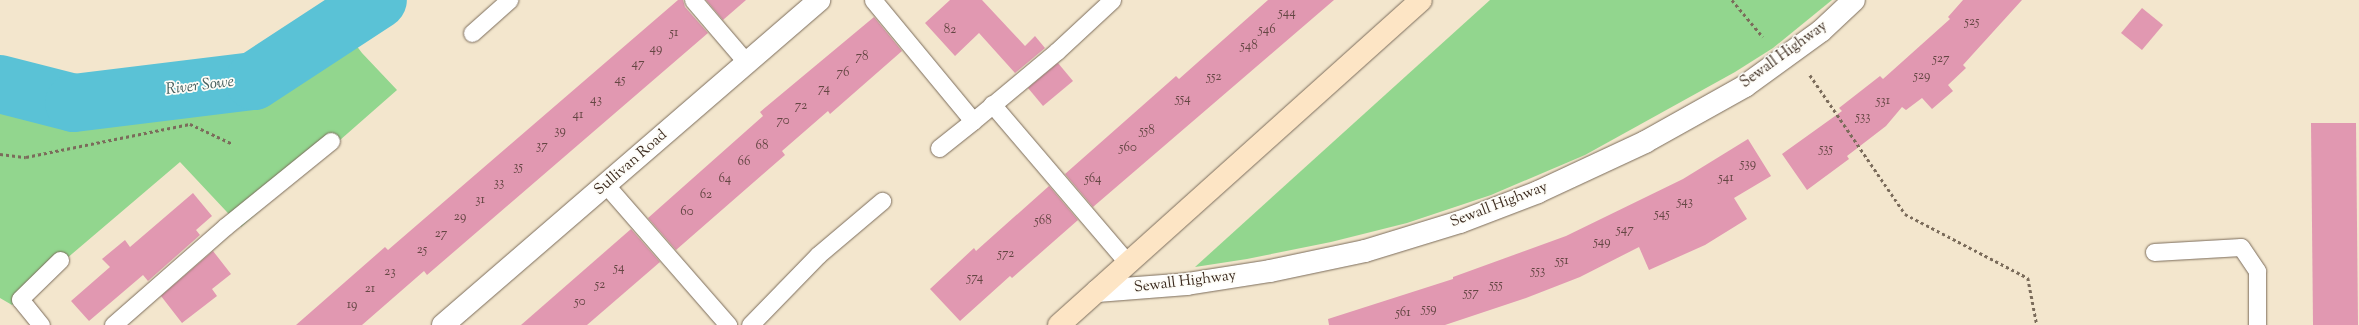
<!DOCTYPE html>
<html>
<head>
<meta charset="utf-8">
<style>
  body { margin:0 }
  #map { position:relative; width:2359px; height:325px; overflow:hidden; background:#f3e6cd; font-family:"Sorts Mill Goudy",serif }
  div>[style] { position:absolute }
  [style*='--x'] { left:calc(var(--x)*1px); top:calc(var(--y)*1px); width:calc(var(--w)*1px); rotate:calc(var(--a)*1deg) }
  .green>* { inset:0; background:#92d68e }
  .river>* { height:58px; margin:-29px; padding:0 29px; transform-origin:29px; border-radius:29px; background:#5ac2d6 }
  .building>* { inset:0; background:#e198b1 }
  .path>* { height:2.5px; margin-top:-1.25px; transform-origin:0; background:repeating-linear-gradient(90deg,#7b6c5b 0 3px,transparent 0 6px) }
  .roads { filter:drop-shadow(0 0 1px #7b6c5b) drop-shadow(0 0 1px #7b6c5b) }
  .lane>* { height:17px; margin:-8.5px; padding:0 8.5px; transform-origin:8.5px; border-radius:8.5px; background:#fff }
  .street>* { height:22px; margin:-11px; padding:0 11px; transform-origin:11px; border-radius:11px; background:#fff }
  .secondary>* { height:22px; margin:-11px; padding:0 11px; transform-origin:11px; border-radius:11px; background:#fde5c5 }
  span { translate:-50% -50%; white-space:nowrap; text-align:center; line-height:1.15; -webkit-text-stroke:3.5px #fdfcf7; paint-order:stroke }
  .number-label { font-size:13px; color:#644643 }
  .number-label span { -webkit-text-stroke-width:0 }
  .street-label { font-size:15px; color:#3b2a1e }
  .water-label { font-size:16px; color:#465f5e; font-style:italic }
</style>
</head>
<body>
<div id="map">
  <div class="green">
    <div style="clip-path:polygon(1490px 0,1832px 0,1773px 48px,1735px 72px,1585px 155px,1491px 195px,1407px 223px,1331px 242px,1247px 259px,1195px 267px)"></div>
    <div style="clip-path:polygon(328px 8px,362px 53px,397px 90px,241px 227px,180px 162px,12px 305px,0 298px,0 59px,73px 81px,241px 59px)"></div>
  </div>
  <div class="river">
    <div style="--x:0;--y:84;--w:76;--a:14.4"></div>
    <div style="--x:74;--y:103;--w:181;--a:-7"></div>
    <div style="--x:254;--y:81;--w:148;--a:-33.2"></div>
  </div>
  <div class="building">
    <div style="clip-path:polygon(678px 0,683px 0,685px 7px,708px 33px,427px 275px,424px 271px,362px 325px,296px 325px,385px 247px,388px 250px)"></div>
    <div style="clip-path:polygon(706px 0,746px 0,723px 20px)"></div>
    <div style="clip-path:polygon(950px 0,982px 0,1025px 46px,1035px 36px,1045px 48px,1015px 73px,979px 33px,955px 56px,925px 23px)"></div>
    <div style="clip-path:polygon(1268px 0,1334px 0,1093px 207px,1065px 174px,1176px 76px,1179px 79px)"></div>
    <div style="clip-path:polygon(1963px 0,2022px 0,1963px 65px,1966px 68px,1948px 85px,1953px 91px,1932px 109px,1922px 98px,1906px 110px,1902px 107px,1886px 126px,1847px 156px,1849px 159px,1807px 190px,1782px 154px,1842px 111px,1839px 108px,1880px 76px,1883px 79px,1950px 19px,1948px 17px)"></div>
    <div style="clip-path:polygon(2142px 8px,2163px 25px,2142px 50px,2121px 33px)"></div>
    <div style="clip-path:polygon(874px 17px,902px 51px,830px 114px,828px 111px,782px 151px,785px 155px,676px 250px,648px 218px,763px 116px,760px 112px)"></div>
    <div style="clip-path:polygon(1058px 63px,1073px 81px,1043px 106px,1028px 88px)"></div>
    <div style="clip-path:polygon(2311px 123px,2356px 123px,2358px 325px,2313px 325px)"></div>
    <div style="clip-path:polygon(1748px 139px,1771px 176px,1734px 198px,1747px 219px,1705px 245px,1649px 270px,1639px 247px,1580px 277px,1526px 298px,1445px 325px,1329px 325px,1328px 319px,1453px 279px,1453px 277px,1566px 236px,1683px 179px)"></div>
    <div style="clip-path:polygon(1049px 186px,1078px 220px,1012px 278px,1010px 276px,960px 321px,930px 289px,974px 248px,976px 251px)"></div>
    <div style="clip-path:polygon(193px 193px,212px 216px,196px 230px,200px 235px,148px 281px,143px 275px,89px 321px,71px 301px,110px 267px,102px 259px,125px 240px,130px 247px)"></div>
    <div style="clip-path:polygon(631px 229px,660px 262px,587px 325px,521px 325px)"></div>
    <div style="clip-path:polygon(213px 251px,231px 274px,212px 289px,217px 296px,182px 323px,161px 296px)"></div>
  </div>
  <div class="path">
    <div style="--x:1732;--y:0;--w:48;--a:50"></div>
    <div style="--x:1810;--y:75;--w:168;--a:55.6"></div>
    <div style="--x:1905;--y:214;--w:139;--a:27.5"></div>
    <div style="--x:2028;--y:278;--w:48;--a:79.2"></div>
    <div style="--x:0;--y:154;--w:26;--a:7"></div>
    <div style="--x:26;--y:157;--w:167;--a:-11.4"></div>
    <div style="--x:190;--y:124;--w:47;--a:24.9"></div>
  </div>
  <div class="roads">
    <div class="lane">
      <div style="--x:693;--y:0;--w:83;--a:49.4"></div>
      <div style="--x:873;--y:0;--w:157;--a:50.4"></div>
      <div style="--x:973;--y:121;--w:109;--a:-39.8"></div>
      <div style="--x:1057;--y:51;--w:75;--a:-42.8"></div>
      <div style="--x:472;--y:33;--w:50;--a:-41.7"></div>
      <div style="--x:992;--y:104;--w:209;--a:49.5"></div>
      <div style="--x:939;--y:148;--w:43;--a:-38.5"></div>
      <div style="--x:606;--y:185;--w:186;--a:48.9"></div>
      <div style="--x:2154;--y:252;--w:87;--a:-3.3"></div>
      <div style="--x:2241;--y:247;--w:29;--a:56"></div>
      <div style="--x:2257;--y:271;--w:54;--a:90"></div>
      <div style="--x:41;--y:325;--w:33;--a:-129"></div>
      <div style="--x:20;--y:299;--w:56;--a:-44.3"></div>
      <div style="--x:113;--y:325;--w:150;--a:-41.2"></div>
      <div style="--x:226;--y:226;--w:135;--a:-39"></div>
      <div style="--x:750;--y:325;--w:98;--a:-45.8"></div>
      <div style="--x:818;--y:255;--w:84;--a:-40.2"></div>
    </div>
    <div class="street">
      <div style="--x:1097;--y:291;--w:90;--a:-4.4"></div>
      <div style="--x:1187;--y:284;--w:84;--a:-8.9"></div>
      <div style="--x:1270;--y:271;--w:97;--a:-11.9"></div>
      <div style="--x:1365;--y:251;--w:99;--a:-17"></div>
      <div style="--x:1460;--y:222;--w:84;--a:-21"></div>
      <div style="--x:1538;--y:192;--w:118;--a:-25"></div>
      <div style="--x:1645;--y:142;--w:115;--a:-29.2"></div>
      <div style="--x:1745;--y:86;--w:94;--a:-35.9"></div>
      <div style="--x:1821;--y:31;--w:45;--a:-43.2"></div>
      <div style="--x:443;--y:325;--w:497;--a:-40.8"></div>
    </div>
    <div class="secondary">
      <div style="--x:1059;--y:325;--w:486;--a:-41.9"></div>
    </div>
  </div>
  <div class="number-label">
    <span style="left:1287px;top:13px">544</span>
    <span style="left:1972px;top:22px">525</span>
    <span style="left:950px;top:30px">82</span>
    <span style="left:1267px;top:30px">546</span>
    <span style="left:674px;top:33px">51</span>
    <span style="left:1249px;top:46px">548</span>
    <span style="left:656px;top:49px">49</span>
    <span style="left:862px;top:57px">78</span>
    <span style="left:1941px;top:59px">527</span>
    <span style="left:638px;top:64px">47</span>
    <span style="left:843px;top:73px">76</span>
    <span style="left:1922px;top:76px">529</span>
    <span style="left:1214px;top:77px">552</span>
    <span style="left:620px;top:80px">45</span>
    <span style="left:824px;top:89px">74</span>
    <span style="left:1183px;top:99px">554</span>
    <span style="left:596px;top:100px">43</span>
    <span style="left:1883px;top:101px">531</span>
    <span style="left:801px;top:106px">72</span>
    <span style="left:578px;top:115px">41</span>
    <span style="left:1863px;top:117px">533</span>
    <span style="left:783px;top:121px">70</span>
    <span style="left:560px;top:131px">39</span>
    <span style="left:1147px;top:131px">558</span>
    <span style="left:542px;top:146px">37</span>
    <span style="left:762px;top:146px">68</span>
    <span style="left:1128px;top:148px">560</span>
    <span style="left:1826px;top:149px">535</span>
    <span style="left:744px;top:162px">66</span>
    <span style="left:1748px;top:164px">539</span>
    <span style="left:518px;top:167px">35</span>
    <span style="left:1726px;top:178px">541</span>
    <span style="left:725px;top:179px">64</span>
    <span style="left:1093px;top:179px">564</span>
    <span style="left:499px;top:183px">33</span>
    <span style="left:706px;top:195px">62</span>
    <span style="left:480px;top:200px">31</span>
    <span style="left:1685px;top:202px">543</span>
    <span style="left:687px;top:212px">60</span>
    <span style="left:1662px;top:214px">545</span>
    <span style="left:460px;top:217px">29</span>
    <span style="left:1043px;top:221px">568</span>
    <span style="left:1625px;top:230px">547</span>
    <span style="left:441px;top:234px">27</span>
    <span style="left:1602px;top:242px">549</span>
    <span style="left:422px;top:250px">25</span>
    <span style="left:1006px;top:254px">572</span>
    <span style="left:1562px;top:261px">551</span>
    <span style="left:619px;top:268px">54</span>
    <span style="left:1538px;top:271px">553</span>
    <span style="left:390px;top:272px">23</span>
    <span style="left:975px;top:278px">574</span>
    <span style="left:600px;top:285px">52</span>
    <span style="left:1496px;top:285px">555</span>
    <span style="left:370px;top:289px">21</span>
    <span style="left:1471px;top:293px">557</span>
    <span style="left:580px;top:302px">50</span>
    <span style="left:352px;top:305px">19</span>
    <span style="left:1429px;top:309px">559</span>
    <span style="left:1403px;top:313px">561</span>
  </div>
  <div class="street-label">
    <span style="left:1784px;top:55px;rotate:-36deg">Sewall Highway</span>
    <span style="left:631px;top:163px;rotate:-41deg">Sullivan Road</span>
    <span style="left:1499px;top:205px;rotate:-21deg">Sewall Highway</span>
    <span style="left:1185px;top:282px;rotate:-7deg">Sewall Highway</span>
  </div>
  <div class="water-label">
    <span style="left:200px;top:87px;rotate:-7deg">River Sowe</span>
  </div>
</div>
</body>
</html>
